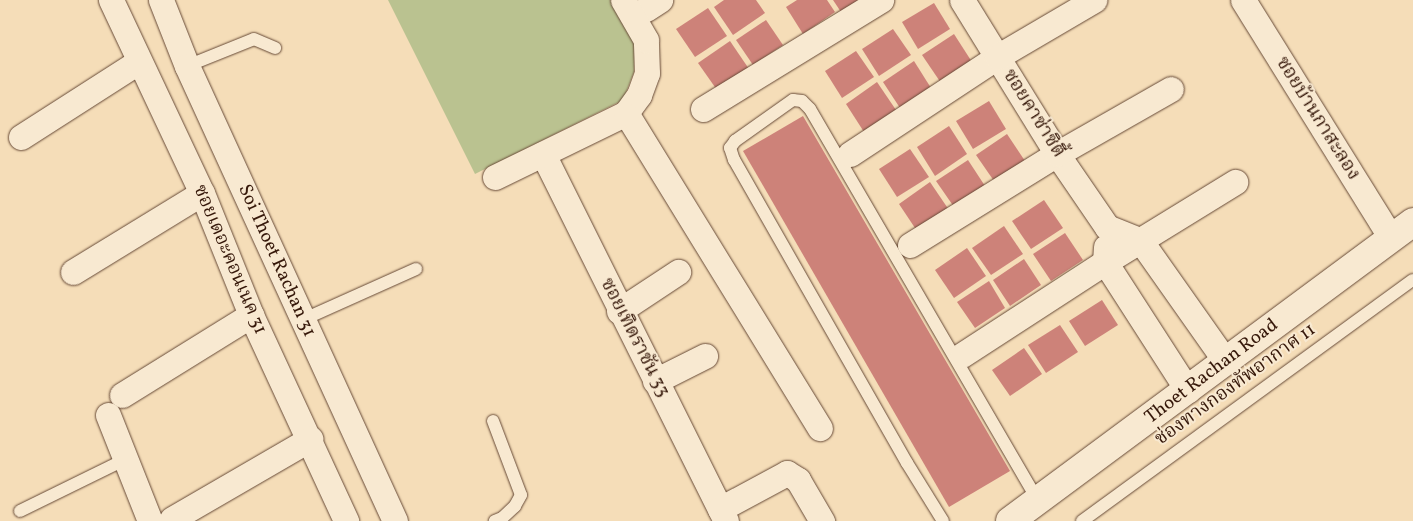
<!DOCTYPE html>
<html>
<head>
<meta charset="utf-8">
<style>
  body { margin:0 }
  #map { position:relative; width:1413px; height:521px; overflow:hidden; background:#f5ddb8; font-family:Vollkorn,"Noto Serif Thai",serif }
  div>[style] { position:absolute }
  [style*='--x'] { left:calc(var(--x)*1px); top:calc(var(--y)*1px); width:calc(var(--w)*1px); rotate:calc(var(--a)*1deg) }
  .green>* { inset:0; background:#bac290 }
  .building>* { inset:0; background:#cd8279 }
  .roads { filter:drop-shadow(0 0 1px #664936) drop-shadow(0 0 1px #664936) }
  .service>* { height:12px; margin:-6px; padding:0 6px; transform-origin:6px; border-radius:6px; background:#f8e9d1 }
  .minor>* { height:25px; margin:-12.5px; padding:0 12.5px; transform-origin:12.5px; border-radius:12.5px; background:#f8e9d1 }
  .tertiary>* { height:28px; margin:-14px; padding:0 14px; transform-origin:14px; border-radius:14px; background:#f8e9d1 }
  span { translate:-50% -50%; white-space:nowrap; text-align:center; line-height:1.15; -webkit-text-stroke:4px #f8e9d1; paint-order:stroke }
  .street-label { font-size:19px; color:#36180a }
</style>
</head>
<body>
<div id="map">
  <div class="green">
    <div style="clip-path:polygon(388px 0,611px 0,635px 43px,634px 72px,623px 100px,475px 174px)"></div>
  </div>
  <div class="building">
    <div style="clip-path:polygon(724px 0,756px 0,765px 13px,733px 35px,714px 7px)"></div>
    <div style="clip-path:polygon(797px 0,827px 0,835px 12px,803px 34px,786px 7px)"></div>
    <div style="clip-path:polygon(833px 0,858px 0,841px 12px)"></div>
    <div style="clip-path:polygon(934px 3px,950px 29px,918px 49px,902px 22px)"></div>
    <div style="clip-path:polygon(708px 8px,727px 36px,695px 57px,676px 29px)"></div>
    <div style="clip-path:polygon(766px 20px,783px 45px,753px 65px,736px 40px)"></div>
    <div style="clip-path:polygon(893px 29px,911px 55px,879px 76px,862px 49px)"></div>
    <div style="clip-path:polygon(954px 34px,972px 62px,941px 83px,922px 55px)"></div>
    <div style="clip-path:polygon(730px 41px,749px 69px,717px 90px,698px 63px)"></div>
    <div style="clip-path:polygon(856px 51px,874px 77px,842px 98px,825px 71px)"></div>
    <div style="clip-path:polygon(914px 61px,931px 88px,900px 108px,883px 82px)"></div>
    <div style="clip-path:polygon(877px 82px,896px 110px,864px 132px,846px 104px)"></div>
    <div style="clip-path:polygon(989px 101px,1006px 129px,973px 149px,956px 121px)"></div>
    <div style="clip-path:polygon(803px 116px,1010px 471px,949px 507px,743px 151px)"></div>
    <div style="clip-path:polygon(949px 126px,967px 154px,935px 176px,917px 147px)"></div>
    <div style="clip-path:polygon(1007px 134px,1025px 161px,994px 181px,976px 155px)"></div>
    <div style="clip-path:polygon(910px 149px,929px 177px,897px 197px,879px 169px)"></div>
    <div style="clip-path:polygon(968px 160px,985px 186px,954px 207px,936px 181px)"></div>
    <div style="clip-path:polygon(930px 182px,949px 210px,917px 231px,899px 204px)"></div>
    <div style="clip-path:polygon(1044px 200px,1063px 228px,1031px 249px,1012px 221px)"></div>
    <div style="clip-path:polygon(1004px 226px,1023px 254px,991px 275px,972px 248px)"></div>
    <div style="clip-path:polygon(1065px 233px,1083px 260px,1051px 281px,1033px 254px)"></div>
    <div style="clip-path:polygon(967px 248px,986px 276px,954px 298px,935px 270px)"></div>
    <div style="clip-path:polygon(1024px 259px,1041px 285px,1010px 306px,993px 280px)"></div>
    <div style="clip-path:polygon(989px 281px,1005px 308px,975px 328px,957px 302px)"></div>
    <div style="clip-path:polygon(1102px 300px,1118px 325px,1085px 346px,1069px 321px)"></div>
    <div style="clip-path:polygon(1060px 325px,1078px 352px,1046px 373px,1028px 345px)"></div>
    <div style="clip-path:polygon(1024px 348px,1042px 374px,1010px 396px,992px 370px)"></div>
  </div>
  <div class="roads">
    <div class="service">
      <div style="--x:187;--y:66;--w:72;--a:-21.9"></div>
      <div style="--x:254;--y:39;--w:23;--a:23"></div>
      <div style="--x:302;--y:320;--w:125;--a:-24.1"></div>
      <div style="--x:493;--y:421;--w:79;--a:69.3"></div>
      <div style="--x:521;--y:495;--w:13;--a:119"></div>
      <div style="--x:515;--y:506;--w:18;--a:137"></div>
      <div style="--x:502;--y:518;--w:8;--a:157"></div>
      <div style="--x:20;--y:511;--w:118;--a:-26.1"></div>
      <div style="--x:943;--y:521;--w:68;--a:-121.8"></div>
      <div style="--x:907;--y:463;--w:349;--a:-119.7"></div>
      <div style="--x:734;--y:160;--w:13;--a:-108"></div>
      <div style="--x:730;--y:148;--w:9;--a:-54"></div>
      <div style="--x:735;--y:141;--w:71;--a:-35.3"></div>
      <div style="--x:793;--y:100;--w:9;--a:6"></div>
      <div style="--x:802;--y:101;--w:11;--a:45"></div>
      <div style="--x:810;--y:109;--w:453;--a:59.8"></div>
      <div style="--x:1082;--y:521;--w:409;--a:-36.1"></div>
    </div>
    <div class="minor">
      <div style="--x:111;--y:0;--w:213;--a:64.8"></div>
      <div style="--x:202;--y:193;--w:131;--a:68.1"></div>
      <div style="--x:251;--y:315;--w:227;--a:65.2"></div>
      <div style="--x:161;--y:0;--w:71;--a:68.5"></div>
      <div style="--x:187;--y:66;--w:500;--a:65.43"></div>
      <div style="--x:962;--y:0;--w:181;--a:58.3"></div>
      <div style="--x:1057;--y:154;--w:88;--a:55.6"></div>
      <div style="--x:1107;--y:227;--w:35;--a:22"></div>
      <div style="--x:1140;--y:240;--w:149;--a:54.8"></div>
      <div style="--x:1243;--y:0;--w:280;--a:58.1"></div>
      <div style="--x:646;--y:9;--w:17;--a:-33"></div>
      <div style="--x:703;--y:109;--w:209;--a:-31.5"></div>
      <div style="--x:626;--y:113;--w:370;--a:58.4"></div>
      <div style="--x:21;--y:137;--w:139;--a:-32.7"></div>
      <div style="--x:543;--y:154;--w:410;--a:63.5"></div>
      <div style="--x:850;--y:154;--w:176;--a:-33.4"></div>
      <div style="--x:997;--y:57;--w:113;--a:-30.4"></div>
      <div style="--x:495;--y:177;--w:146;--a:-26"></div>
      <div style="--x:626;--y:113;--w:22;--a:-54"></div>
      <div style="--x:639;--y:95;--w:23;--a:-70"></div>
      <div style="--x:647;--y:73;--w:33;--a:-92"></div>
      <div style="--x:646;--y:40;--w:46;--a:-119.9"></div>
      <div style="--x:910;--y:245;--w:173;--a:-31.8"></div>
      <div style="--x:1057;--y:154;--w:131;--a:-29.7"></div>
      <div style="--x:1106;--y:247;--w:15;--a:94"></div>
      <div style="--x:1105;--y:262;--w:153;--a:57.2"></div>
      <div style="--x:73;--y:272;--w:151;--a:-31.5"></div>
      <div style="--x:619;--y:311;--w:71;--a:-33.5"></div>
      <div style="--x:962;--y:355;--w:171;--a:-33"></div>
      <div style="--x:1105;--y:262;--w:153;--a:-31.6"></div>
      <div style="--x:655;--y:381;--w:56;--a:-26.6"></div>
      <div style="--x:122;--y:395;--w:152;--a:-31.8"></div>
      <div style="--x:108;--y:415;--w:114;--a:68.4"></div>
      <div style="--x:720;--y:509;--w:76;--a:-28.2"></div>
      <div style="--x:787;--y:473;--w:13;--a:32"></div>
      <div style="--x:798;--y:480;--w:48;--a:59.7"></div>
      <div style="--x:172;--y:519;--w:160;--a:-30.1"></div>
    </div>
    <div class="tertiary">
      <div style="--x:1010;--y:521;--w:502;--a:-36.57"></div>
    </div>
  </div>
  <div class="street-label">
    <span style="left:1033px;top:114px;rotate:58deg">ซอยคาซ่าซิตี้</span>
    <span style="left:1317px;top:119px;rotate:58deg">ซอยบ้านกาสะลอง</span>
    <span style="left:229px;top:260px;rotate:67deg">ซอยเดอะคอนเนค 31</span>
    <span style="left:276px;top:261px;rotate:66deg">Soi Thoet Rachan 31</span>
    <span style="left:634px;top:338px;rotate:63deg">ซอยเทิดราชัน 33</span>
    <span style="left:1212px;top:372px;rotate:-37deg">Thoet Rachan Road</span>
    <span style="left:1236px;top:385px;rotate:-36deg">ช่องทางกองทัพอากาศ 11</span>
  </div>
</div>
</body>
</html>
